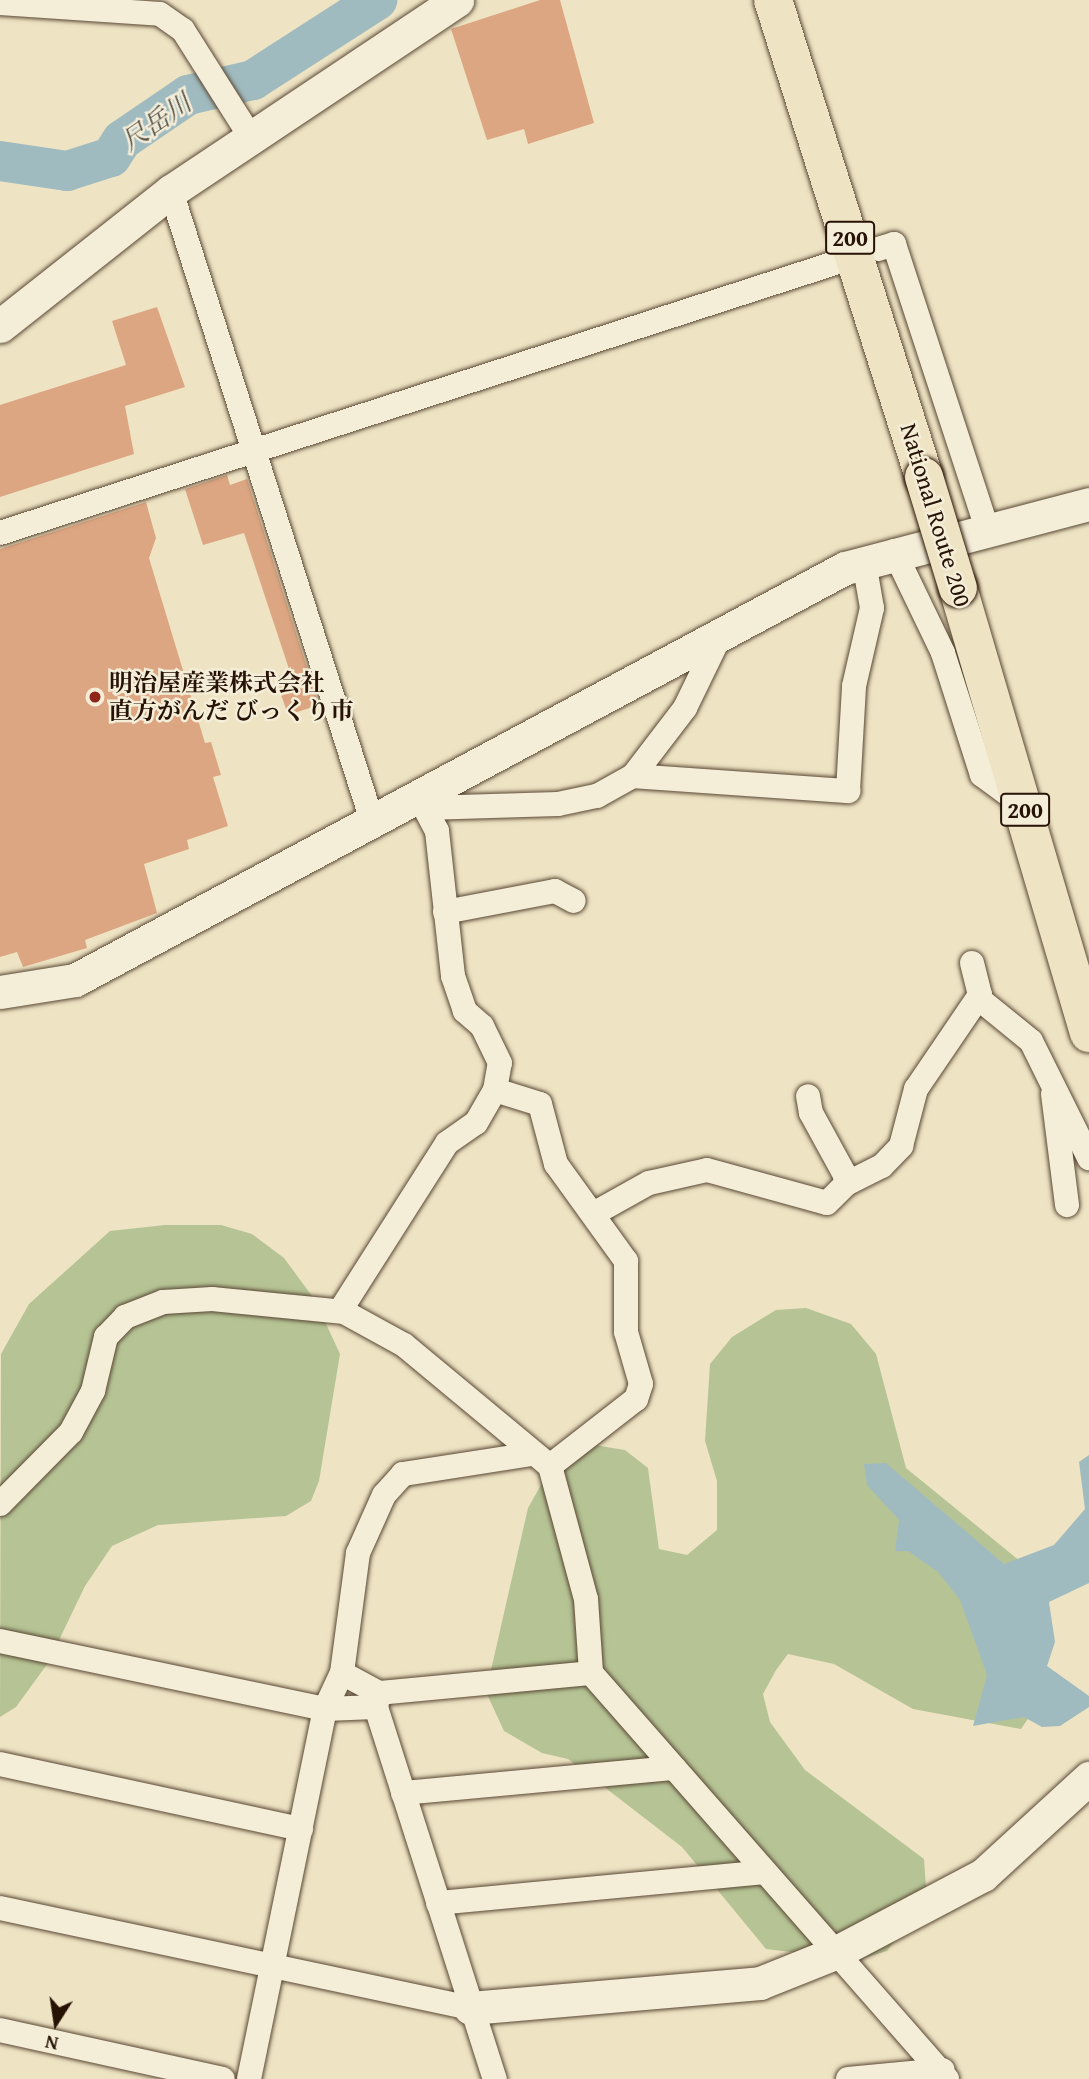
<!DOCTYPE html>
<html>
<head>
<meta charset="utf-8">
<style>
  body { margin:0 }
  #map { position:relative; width:1089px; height:2079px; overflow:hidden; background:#eee3c3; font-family:"Gentium Book Plus","Noto Serif JP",serif }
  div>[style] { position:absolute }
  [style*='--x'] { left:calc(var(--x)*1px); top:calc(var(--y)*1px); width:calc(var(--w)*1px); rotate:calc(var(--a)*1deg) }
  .green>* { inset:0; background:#b6c495 }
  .water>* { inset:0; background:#a0bbbf }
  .river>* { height:40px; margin:-20px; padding:0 20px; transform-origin:20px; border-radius:20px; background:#a0bbbf }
  .building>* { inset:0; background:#dda682 }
  .roads { filter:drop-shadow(0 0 2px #594734) drop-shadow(0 0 2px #594734) }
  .street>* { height:24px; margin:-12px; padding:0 12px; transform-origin:12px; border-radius:12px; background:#f4edd8 }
  .secondary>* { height:33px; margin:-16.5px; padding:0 16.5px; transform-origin:16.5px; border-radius:16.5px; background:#f4edd8 }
  .highway>* { height:38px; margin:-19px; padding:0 19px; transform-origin:19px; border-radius:19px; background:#eee3c3 }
  .bridges { filter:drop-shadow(0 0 2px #271305) drop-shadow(0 0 2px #271305) }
  .highway-bridge>* { height:38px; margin:-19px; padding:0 19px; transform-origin:19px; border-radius:19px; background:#eee3c3 }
  .dots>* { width:19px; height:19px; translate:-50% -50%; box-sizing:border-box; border:4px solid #f4edd8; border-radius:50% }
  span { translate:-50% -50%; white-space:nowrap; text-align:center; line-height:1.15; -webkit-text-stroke:5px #f4edd8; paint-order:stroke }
  .shield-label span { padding:2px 5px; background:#f4edd8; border:2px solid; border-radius:5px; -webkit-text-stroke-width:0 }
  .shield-label { font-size:23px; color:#271305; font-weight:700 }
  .street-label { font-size:24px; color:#271305 }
  .poi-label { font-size:24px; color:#271305; font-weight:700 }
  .left { translate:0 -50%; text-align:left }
  .water-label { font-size:26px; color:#514e46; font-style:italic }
  .north { position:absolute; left:21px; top:1988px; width:70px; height:70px; -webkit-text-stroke:5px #f4edd8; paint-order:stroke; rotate:192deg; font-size:19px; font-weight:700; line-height:28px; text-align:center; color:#271305 }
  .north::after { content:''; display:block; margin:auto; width:24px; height:32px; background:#271305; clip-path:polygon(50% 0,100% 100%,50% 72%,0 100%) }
</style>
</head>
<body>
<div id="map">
  <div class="green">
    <div style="clip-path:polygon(165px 1225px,221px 1225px,252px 1234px,284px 1258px,315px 1300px,340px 1354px,319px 1481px,311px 1501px,286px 1516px,158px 1525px,112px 1546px,85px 1586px,48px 1663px,16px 1707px,0 1717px,1px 1354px,29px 1304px,110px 1231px)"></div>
    <div style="clip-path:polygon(806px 1308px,851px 1324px,876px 1354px,906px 1468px,1031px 1570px,1049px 1633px,1042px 1698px,1021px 1729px,913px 1709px,834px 1664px,788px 1654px,776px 1670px,763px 1694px,770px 1722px,805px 1770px,924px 1859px,926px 1887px,914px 1916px,887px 1951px,858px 1960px,766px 1949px,682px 1847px,568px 1759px,542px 1753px,504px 1731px,486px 1692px,528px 1508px,547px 1474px,594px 1445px,625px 1450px,648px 1468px,659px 1549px,687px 1555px,717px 1530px,717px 1481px,705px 1441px,710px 1364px,732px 1337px,776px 1310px)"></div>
  </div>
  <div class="water">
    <div style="clip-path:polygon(1089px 1455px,1089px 1583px,1049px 1602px,1055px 1642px,1047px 1666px,1089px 1696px,1089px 1707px,1060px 1726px,1042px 1727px,1024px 1717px,973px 1726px,987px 1675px,960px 1600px,938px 1572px,908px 1551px,895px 1551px,899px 1520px,867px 1485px,864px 1464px,886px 1463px,1004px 1564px,1054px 1545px,1085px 1509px,1079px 1462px)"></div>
  </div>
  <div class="river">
    <div style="--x:0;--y:161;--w:68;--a:8.5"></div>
    <div style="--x:67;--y:171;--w:46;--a:-17.7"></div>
    <div style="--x:111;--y:157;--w:20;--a:-57"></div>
    <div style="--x:122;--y:140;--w:80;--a:-34.3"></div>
    <div style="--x:188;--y:95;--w:67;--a:-13"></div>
    <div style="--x:253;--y:80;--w:148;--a:-32.8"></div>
  </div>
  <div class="building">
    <div style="clip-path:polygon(540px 0,560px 0,594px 123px,528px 144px,524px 129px,487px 140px,451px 29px)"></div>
    <div style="clip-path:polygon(157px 307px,185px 387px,125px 406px,134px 454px,0 497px,0 405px,126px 365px,112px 321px)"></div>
    <div style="clip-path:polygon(227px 475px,230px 485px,247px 479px,319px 705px,288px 715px,275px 677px,290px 672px,244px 533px,203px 545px,185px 489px)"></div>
    <div style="clip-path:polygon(146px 502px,156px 538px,149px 558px,205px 743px,211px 742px,221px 775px,213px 777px,228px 826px,187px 840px,189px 849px,144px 864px,157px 913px,85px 940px,87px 948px,23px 967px,17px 952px,0 957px,0 549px)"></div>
  </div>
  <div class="roads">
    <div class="street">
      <div style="--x:0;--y:3;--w:160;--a:3.9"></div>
      <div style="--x:160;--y:14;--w:28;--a:35"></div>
      <div style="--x:183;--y:30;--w:125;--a:57.7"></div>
      <div style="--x:171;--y:191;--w:664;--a:72.3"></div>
      <div style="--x:878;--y:249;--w:17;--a:-17"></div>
      <div style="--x:894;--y:244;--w:299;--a:71.9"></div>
      <div style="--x:0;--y:533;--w:878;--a:-17.92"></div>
      <div style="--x:894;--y:551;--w:113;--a:64.3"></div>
      <div style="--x:943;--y:653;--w:128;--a:72.3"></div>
      <div style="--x:982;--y:775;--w:51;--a:36.2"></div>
      <div style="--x:633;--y:776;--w:216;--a:4"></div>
      <div style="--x:848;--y:791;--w:105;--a:-86.7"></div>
      <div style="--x:854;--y:686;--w:80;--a:-77"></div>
      <div style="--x:872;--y:608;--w:47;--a:-99.9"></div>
      <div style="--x:425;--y:808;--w:133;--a:-1.7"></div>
      <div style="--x:558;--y:804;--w:40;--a:-12"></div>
      <div style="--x:597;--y:796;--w:41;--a:-29.1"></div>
      <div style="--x:633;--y:776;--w:86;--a:-52.6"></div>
      <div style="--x:685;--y:708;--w:80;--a:-64.1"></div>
      <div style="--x:445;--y:912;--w:112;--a:-10.8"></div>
      <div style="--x:555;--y:891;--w:21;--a:28"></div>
      <div style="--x:978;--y:998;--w:68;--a:39.1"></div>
      <div style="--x:1031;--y:1041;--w:131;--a:63.6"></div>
      <div style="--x:495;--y:1090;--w:47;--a:17.3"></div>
      <div style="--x:540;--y:1104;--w:62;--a:75.1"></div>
      <div style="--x:556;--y:1164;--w:120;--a:54.2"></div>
      <div style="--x:626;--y:1261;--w:71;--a:90"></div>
      <div style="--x:626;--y:1332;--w:54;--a:73.9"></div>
      <div style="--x:641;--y:1384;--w:16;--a:108"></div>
      <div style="--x:636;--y:1399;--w:109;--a:142.1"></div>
      <div style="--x:1053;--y:1094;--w:112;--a:82.8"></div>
      <div style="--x:846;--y:1184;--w:40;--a:-26.6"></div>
      <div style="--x:882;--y:1166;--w:28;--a:-46"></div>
      <div style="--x:901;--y:1146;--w:59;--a:-75.3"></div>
      <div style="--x:916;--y:1089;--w:114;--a:-55.8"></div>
      <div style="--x:980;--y:995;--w:33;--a:-104"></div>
      <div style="--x:595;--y:1213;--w:62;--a:-29.1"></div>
      <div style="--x:649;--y:1183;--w:59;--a:-12.6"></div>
      <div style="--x:707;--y:1170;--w:124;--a:15.4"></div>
      <div style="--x:827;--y:1203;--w:27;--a:-45"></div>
      <div style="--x:846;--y:1184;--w:9;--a:-96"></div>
      <div style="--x:845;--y:1175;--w:71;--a:-118.7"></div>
      <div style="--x:811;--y:1113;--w:17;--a:-100"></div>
      <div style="--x:340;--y:1311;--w:199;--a:-57.5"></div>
      <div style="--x:447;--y:1143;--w:35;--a:-35"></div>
      <div style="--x:476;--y:1123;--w:38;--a:-60"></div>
      <div style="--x:495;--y:1090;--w:27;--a:-80"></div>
      <div style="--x:500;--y:1063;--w:41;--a:-115.9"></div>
      <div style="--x:482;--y:1026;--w:23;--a:-139"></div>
      <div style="--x:465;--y:1011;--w:37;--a:-109"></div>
      <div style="--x:453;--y:976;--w:146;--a:-96.3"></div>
      <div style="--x:437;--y:831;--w:36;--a:-118"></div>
      <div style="--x:532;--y:1454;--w:131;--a:171.2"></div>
      <div style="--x:403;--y:1474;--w:28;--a:132"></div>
      <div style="--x:384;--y:1495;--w:64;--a:114.1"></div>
      <div style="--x:358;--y:1553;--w:121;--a:97.6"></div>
      <div style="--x:342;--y:1673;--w:42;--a:28.4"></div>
      <div style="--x:379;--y:1693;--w:213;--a:-5.4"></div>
      <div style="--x:591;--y:1673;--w:540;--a:48.75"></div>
      <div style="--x:0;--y:1504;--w:101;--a:-45.4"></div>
      <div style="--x:71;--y:1432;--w:47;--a:-61.8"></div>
      <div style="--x:93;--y:1391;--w:56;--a:-76.5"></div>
      <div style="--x:106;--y:1337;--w:28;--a:-46"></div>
      <div style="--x:125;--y:1317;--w:41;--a:-21.5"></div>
      <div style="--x:163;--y:1302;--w:49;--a:-3.5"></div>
      <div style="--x:212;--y:1299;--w:133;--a:5.6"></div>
      <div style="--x:344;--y:1312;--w:68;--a:28.8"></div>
      <div style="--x:404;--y:1345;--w:190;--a:39.7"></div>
      <div style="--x:550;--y:1466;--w:138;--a:74.9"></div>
      <div style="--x:586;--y:1599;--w:74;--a:86.1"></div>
      <div style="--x:0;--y:1641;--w:332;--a:11.8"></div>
      <div style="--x:325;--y:1709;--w:40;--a:-65"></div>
      <div style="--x:379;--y:1693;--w:14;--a:102"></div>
      <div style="--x:376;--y:1707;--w:391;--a:72.3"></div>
      <div style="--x:0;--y:1764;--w:308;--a:12.2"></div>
      <div style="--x:403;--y:1793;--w:272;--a:-5.3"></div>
      <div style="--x:438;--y:1903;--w:327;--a:-5.4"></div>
      <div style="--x:0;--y:1908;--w:481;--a:12"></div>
      <div style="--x:0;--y:2030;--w:228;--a:12.4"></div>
      <div style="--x:249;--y:2079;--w:378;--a:-78.4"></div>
      <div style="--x:325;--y:1709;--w:51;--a:-2.2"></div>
      <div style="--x:848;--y:2079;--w:95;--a:-5.4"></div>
    </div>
    <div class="secondary">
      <div style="--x:0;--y:326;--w:218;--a:-38.3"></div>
      <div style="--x:171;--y:191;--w:344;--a:-33.7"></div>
      <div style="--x:0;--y:992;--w:76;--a:-9.1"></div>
      <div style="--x:75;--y:980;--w:873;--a:-28.15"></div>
      <div style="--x:845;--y:568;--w:252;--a:-14.7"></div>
      <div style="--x:470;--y:2008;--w:291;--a:-4.9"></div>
      <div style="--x:760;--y:1983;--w:81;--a:-21.8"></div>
      <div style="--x:835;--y:1953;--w:167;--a:-27.8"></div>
      <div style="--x:983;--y:1875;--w:144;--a:-42.5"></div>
    </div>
    <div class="highway">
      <div style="--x:773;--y:0;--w:500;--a:72.43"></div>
      <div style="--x:958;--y:588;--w:464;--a:73.6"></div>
    </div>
  </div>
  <div class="bridges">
    <div class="highway-bridge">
      <div style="--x:924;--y:477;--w:116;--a:73"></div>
    </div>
  </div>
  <div class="dots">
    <div style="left:95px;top:697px;background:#8f2418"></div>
  </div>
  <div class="shield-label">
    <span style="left:850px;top:238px">200</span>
    <span style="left:1025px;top:810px">200</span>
  </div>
  <div class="street-label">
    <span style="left:936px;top:515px;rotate:73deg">National Route 200</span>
  </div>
  <div class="poi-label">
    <span class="left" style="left:109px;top:697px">明治屋産業株式会社<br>直方がんだ びっくり市</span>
  </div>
  <div class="water-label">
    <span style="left:156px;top:122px;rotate:-35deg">尺岳川</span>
  </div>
  <div class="north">N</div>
</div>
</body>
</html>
